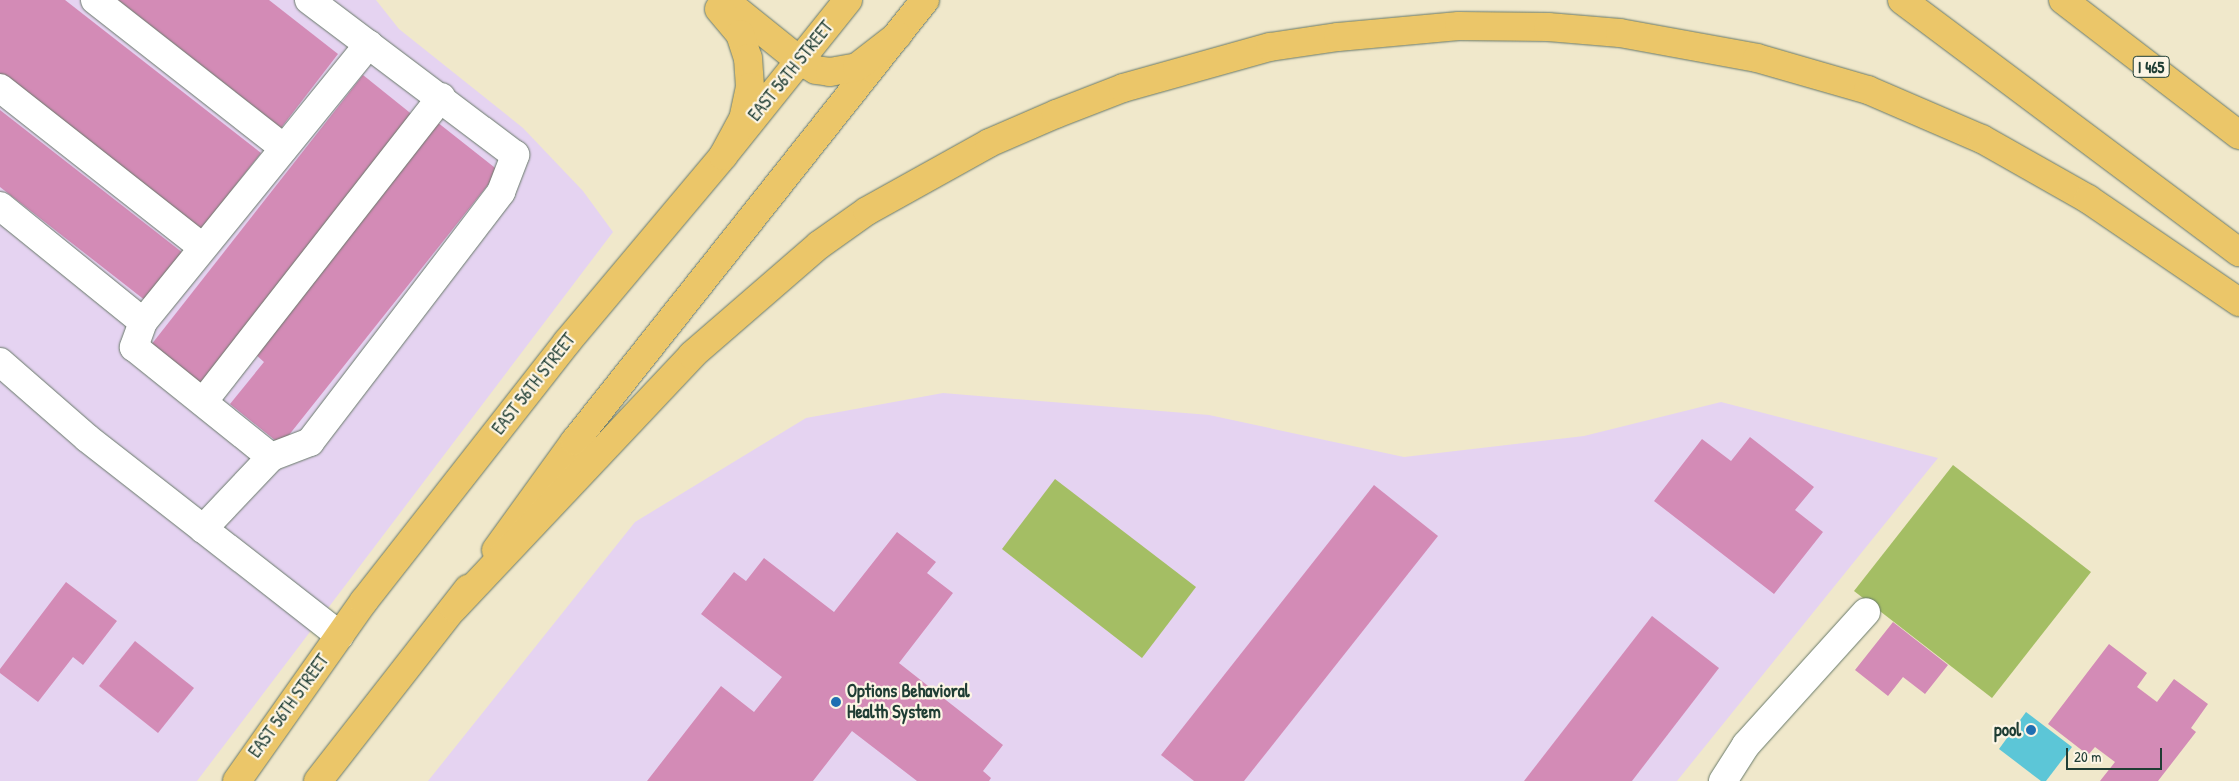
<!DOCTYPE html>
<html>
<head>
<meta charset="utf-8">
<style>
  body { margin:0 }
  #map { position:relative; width:2239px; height:781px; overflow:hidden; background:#f0e8cb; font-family:"Patrick Hand",sans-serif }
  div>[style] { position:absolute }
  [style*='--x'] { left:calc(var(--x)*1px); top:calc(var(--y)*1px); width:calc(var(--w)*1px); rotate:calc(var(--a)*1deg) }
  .built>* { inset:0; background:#e5d3f1 }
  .green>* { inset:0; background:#a4be64 }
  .water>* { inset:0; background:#5cc6d7 }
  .building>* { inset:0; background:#d38bb6 }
  .roads { filter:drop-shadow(0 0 1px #687969) drop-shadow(0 0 1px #687969) }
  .minor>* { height:28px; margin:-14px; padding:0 14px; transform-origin:14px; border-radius:14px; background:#fff }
  .major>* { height:28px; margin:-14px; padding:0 14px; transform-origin:14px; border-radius:14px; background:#ebc669 }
  .highway>* { height:28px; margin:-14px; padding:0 14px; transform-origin:14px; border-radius:14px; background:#ebc669 }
  .dots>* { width:14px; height:14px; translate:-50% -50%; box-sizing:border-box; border:2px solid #fcf5e5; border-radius:50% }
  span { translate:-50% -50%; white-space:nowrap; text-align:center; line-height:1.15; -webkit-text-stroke:4.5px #fcf5e5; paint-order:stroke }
  .shield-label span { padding:1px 4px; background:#fcf5e5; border:1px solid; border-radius:4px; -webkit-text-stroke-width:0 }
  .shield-label { font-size:16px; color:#1f3d34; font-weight:700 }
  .street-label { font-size:18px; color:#1f3d34 }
  .poi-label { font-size:18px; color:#1f3d34; font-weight:700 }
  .left { translate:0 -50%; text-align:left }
  .right { translate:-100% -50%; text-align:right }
  .scale { position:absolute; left:2066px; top:748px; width:96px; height:22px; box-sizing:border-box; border:2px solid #1f3d34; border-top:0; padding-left:6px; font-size:15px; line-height:18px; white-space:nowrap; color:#1f3d34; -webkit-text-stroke:4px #fcf5e5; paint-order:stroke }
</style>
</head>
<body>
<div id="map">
  <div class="built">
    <div style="clip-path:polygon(0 0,376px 0,399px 29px,523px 128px,583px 191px,613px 232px,197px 781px,0 781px)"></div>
    <div style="clip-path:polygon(943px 393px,1209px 415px,1404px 457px,1584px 436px,1721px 402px,1938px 458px,1677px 781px,428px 781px,635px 522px,806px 418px)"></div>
  </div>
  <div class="green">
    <div style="clip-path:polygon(1953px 465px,2091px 572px,1992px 698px,1854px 591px)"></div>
    <div style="clip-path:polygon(1055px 479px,1196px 587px,1142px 658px,1002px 549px)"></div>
  </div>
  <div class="water">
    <div style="clip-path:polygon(2026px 712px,2072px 747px,2046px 781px,2041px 781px,1999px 749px)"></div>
  </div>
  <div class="building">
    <div style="clip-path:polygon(0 0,65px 0,261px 153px,199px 232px,0 76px)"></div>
    <div style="clip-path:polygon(118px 0,269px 0,338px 54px,281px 128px)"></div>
    <div style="clip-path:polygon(363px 75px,414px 116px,202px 385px,151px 345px)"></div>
    <div style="clip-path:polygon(0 110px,183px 253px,146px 301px,0 187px)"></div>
    <div style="clip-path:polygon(437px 122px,499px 171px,281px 445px,230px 404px,264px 362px,253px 352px)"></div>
    <div style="clip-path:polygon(1750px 437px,1814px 487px,1795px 510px,1823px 532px,1774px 594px,1654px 501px,1702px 439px,1731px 461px)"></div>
    <div style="clip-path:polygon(1374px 485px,1438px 536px,1244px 781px,1194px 781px,1161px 755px)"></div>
    <div style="clip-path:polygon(897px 532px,936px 562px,927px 573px,953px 593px,899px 663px,1003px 745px,983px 771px,991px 778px,989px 781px,917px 781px,852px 731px,813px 781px,647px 781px,721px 686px,754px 712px,782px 677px,701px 614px,734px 572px,746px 581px,764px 558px,834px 612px)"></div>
    <div style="clip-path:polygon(66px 582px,117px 621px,83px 665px,73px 657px,38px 702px,0 673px,0 669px)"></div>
    <div style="clip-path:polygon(1652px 616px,1719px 668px,1632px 781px,1524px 781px)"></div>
    <div style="clip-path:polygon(1893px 622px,1948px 665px,1925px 694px,1903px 677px,1888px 696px,1855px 670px)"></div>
    <div style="clip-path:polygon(135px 641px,194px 688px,158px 733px,99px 686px)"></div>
    <div style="clip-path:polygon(2109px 644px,2147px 673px,2137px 687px,2157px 702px,2174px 679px,2208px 704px,2191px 728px,2196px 732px,2158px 781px,2100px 781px,2115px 762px,2095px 747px,2088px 755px,2048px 724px)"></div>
  </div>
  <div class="roads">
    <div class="minor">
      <div style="--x:95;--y:0;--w:240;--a:38.1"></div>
      <div style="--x:0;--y:88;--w:258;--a:38.2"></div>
      <div style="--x:0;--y:206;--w:184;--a:39"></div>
      <div style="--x:143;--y:322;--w:27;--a:110"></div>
      <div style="--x:134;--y:347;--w:176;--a:38.8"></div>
      <div style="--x:143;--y:322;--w:358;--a:-50.9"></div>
      <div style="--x:0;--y:362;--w:116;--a:41.1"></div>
      <div style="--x:87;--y:438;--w:321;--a:38"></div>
      <div style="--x:203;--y:402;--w:387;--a:-52"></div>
      <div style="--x:203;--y:529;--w:99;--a:-46.6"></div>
      <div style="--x:271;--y:457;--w:42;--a:-21"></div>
      <div style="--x:310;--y:442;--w:315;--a:-52.6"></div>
      <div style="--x:501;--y:192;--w:40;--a:-69"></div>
      <div style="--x:515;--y:155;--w:258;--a:-143"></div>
      <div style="--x:1723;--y:781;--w:43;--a:-57.4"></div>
      <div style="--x:1746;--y:745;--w:179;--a:-47.9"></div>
    </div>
    <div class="major">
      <div style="--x:496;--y:550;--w:135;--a:-54.1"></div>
      <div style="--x:575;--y:441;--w:563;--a:-51.56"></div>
      <div style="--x:237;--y:781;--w:220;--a:-54.8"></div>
      <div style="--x:364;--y:601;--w:329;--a:-51.9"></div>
      <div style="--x:567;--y:342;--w:243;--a:-50"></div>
      <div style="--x:723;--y:156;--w:200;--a:-51.3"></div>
      <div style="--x:318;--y:781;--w:244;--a:-52"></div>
    </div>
    <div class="highway">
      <div style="--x:724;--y:0;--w:97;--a:38.8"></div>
      <div style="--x:800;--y:61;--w:18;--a:29"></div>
      <div style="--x:816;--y:70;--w:14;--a:8"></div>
      <div style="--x:830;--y:72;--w:27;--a:-10"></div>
      <div style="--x:857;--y:67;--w:51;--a:-37.8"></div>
      <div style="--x:1902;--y:0;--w:421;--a:36.8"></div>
      <div style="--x:2063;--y:0;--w:222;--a:37.5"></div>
      <div style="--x:719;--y:9;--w:33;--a:50"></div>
      <div style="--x:740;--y:34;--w:25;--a:72"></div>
      <div style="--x:748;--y:58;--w:29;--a:86"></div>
      <div style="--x:750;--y:87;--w:33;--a:102"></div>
      <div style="--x:743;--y:119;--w:42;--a:118.4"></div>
      <div style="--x:454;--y:608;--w:347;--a:-46.7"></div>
      <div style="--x:692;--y:355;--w:168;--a:-40.9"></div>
      <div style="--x:819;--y:245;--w:59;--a:-35.3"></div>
      <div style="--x:867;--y:211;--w:140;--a:-29.1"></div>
      <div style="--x:989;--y:143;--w:73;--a:-23.4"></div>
      <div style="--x:1056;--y:114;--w:72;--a:-21.2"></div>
      <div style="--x:1123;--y:88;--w:153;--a:-15.6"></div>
      <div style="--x:1270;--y:47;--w:69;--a:-8.4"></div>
      <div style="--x:1338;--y:37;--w:121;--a:-5.2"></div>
      <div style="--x:1459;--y:26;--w:89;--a:0.6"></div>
      <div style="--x:1548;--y:27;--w:72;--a:4.8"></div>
      <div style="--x:1620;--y:33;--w:139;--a:10.3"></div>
      <div style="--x:1757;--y:58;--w:116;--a:16.1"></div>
      <div style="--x:1868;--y:90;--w:124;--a:23.3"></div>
      <div style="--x:1982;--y:139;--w:122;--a:29.5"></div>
      <div style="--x:2088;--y:199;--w:183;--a:34.3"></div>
    </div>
  </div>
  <div class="dots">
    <div style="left:836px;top:702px;background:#1f6fb2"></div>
    <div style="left:2031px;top:730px;background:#1f6fb2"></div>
  </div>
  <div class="shield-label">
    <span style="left:2151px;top:67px">I 465</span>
  </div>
  <div class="street-label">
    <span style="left:791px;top:71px;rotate:-51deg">EAST 56TH STREET</span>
    <span style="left:534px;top:384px;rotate:-52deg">EAST 56TH STREET</span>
    <span style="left:289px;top:706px;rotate:-54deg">EAST 56TH STREET</span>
  </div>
  <div class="poi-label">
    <span class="left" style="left:847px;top:702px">Options Behavioral<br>Health System</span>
    <span class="right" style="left:2021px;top:730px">pool</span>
  </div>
  <div class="scale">20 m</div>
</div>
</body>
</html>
